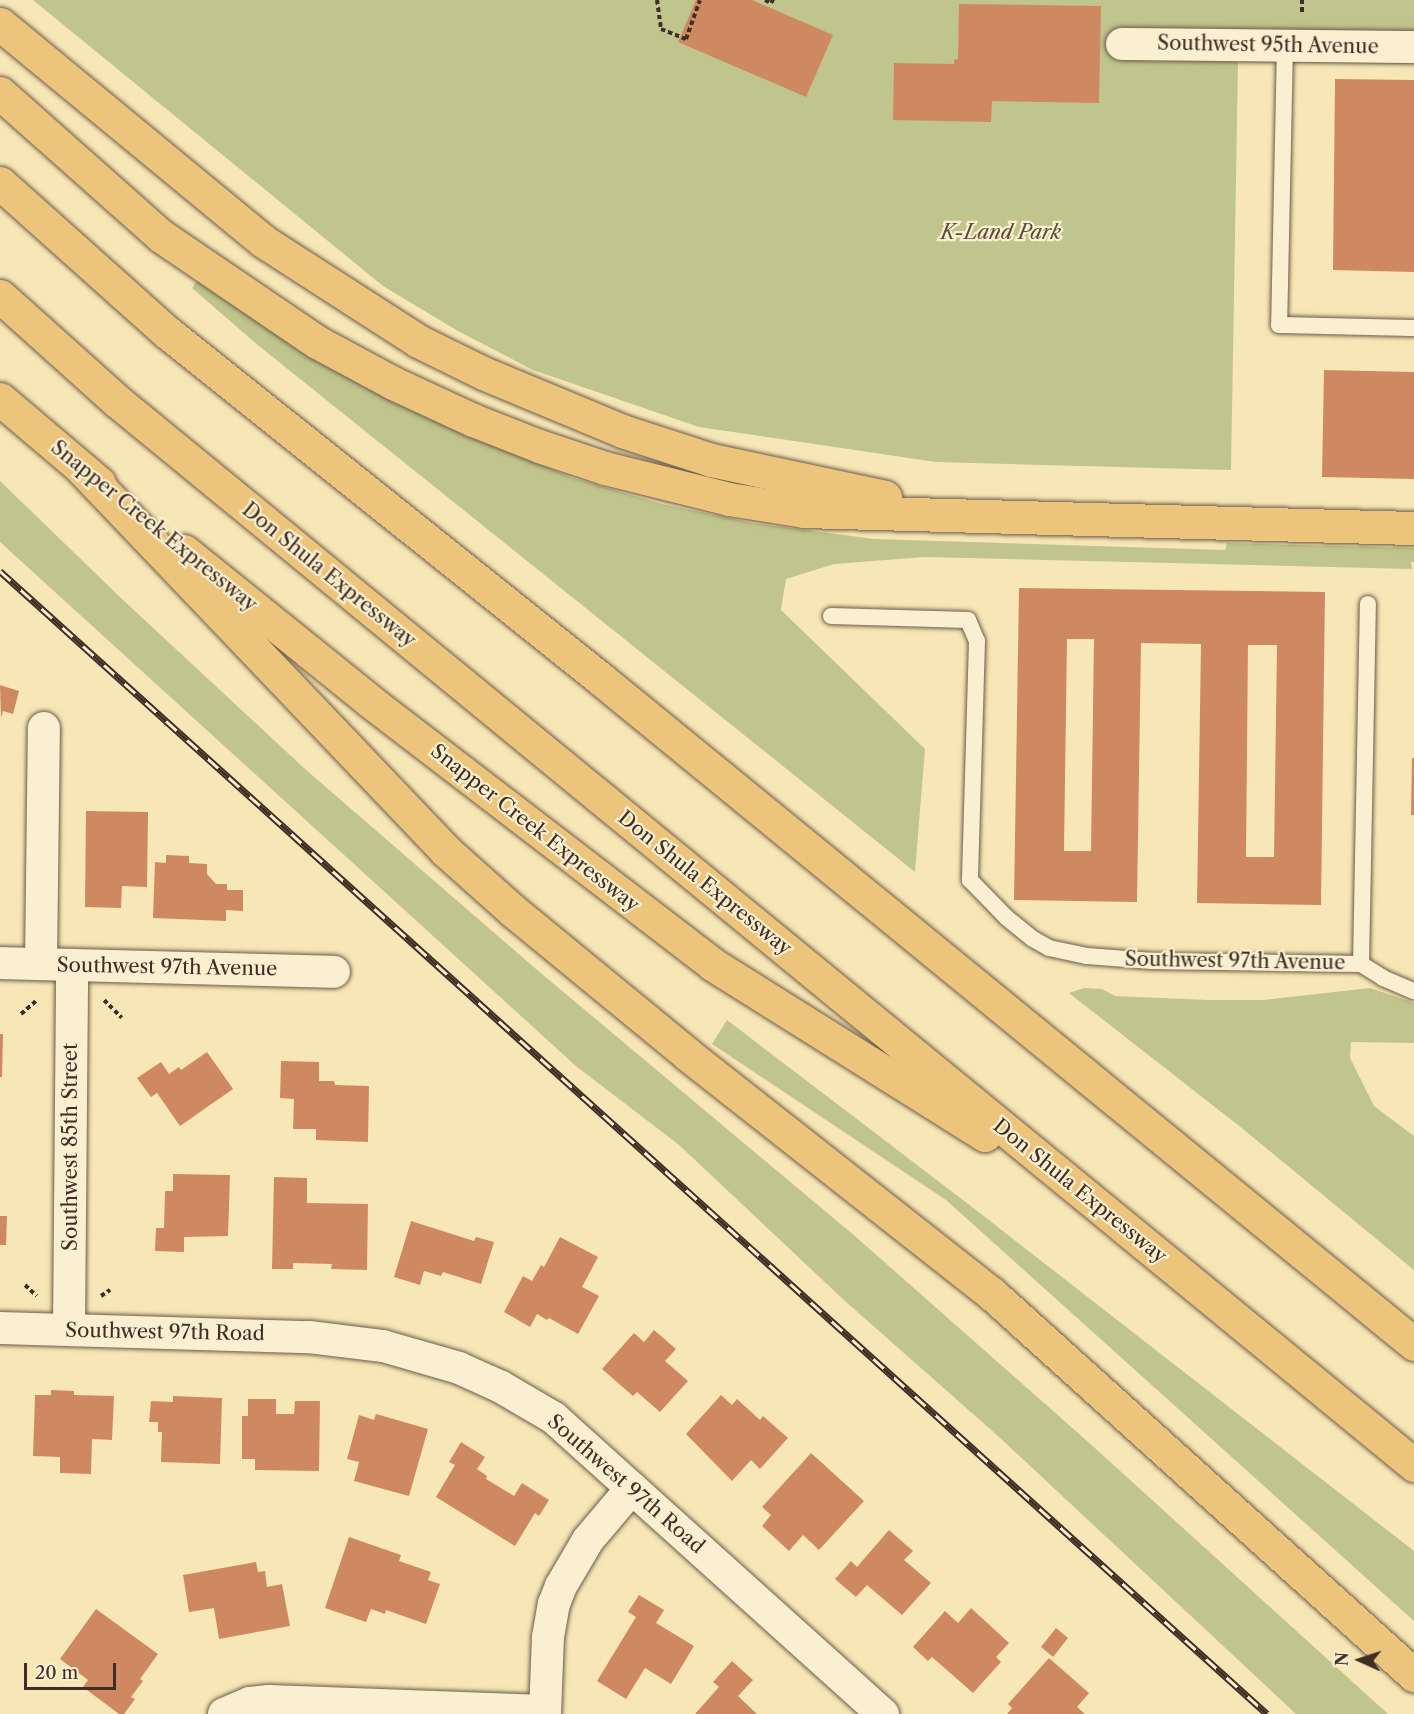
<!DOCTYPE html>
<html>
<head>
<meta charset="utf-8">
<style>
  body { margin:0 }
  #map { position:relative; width:1414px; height:1714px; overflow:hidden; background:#f8e7b6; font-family:"Libre Caslon Text",serif }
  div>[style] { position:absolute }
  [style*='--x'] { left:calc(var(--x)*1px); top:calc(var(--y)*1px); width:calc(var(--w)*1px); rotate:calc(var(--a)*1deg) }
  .green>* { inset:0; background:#bfc58c }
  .building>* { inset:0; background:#cf8962 }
  .path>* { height:4px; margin-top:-2px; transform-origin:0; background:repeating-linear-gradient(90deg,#3f2e26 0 4.5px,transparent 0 7.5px) }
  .roads { filter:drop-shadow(0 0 2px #6d5c4a) drop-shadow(0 0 2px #6d5c4a) }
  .service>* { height:16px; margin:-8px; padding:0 8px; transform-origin:8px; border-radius:8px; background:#faefd0 }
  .minor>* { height:32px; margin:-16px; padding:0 16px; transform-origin:16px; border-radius:16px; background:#faefd0 }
  .motorway>* { height:33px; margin:-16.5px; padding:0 16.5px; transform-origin:16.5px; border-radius:16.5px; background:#ecc47b }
  .rail>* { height:7px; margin-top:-3.5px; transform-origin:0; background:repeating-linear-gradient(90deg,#faefd0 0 14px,#3f2e26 0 28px); box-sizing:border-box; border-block:2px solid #3f2e26 }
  span { translate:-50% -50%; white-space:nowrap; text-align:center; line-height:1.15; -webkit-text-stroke:4.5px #faefd0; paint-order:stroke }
  .street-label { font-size:20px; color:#3f2e26 }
  .park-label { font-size:20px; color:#594c3a; font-style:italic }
  .north { position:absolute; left:1330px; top:1630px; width:60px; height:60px; -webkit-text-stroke:4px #faefd0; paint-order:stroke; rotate:273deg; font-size:16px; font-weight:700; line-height:24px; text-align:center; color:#3f2e26 }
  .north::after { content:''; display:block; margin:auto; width:21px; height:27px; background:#3f2e26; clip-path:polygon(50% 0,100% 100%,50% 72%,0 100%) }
  .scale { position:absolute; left:24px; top:1663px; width:92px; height:27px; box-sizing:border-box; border:3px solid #3f2e26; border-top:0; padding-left:8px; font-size:18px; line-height:21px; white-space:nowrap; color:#3f2e26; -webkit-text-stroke:4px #faefd0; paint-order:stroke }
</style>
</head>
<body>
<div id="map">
  <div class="green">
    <div style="clip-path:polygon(33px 0,1414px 0,1414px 64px,1238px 62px,1231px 470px,936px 462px,699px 427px,533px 370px,458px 331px,383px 286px)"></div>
    <div style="clip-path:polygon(199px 278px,497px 446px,573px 478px,662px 504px,753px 523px,874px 539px,1225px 550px,1227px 543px,1414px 548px,1414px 562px,1411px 562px,1412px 569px,925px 557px,834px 564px,786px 579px,781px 610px,925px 749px,915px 872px,259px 346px,192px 288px)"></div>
    <div style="clip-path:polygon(0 481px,122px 599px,305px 769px,536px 969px,856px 1237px,1086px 1440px,1388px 1714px,1296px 1714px,998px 1436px,845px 1301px,678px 1144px,577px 1067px,0 542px)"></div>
    <div style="clip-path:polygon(1084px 988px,1102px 989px,1115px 996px,1208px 1000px,1263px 1000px,1370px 988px,1414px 1003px,1414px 1043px,1351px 1042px,1350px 1058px,1374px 1106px,1414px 1136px,1414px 1270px,1243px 1129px,1069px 993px)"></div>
    <div style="clip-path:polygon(727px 1020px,963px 1200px,1414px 1551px,1414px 1621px,946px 1200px,712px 1044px)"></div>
  </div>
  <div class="building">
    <div style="clip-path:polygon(696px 0,752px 0,833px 35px,806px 97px,678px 42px)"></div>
    <div style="clip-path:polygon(959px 4px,1101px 6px,1099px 103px,992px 101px,991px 122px,893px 120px,894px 63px,954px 64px,954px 60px,958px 59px)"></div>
    <div style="clip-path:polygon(1335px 79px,1414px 80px,1414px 272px,1333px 270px)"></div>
    <div style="clip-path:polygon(1324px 370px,1414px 372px,1414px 479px,1322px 477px)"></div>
    <div style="clip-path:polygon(evenodd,1019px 588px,1325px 592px,1321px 905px,1197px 903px,1201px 644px,1141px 643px,1137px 902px,1014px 900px,1019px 588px,1067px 639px,1094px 639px,1091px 851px,1064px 851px,1067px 639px,1019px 588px,1248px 645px,1277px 645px,1274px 857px,1246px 857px,1248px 645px)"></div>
    <div style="clip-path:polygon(0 685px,19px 691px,13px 714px,3px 711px,1px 718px)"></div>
    <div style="clip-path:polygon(1412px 758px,1414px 758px,1414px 815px,1411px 815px)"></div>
    <div style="clip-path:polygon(86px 811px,148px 812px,147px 887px,122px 886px,121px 908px,85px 907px)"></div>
    <div style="clip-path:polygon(166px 855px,189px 856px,189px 863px,207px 864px,207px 874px,216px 884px,227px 884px,227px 890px,243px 890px,243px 911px,226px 910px,226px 921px,153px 918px,155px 862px,166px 863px)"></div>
    <div style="clip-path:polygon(0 1034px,3px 1034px,2px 1077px,0 1077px)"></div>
    <div style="clip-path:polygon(207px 1052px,233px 1089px,180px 1126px,157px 1093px,151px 1097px,137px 1078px,161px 1062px,169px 1074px,179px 1067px,181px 1070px)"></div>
    <div style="clip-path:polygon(281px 1061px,319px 1062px,319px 1081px,334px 1081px,335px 1085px,369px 1086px,368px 1142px,316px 1140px,316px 1129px,293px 1129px,294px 1099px,280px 1098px)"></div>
    <div style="clip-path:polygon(173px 1174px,230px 1175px,228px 1236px,184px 1237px,184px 1252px,155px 1251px,156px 1228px,164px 1228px,165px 1191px,173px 1191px)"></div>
    <div style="clip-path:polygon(274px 1177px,307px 1178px,307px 1203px,368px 1204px,367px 1270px,331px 1269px,332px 1264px,293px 1263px,293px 1269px,272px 1269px)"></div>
    <div style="clip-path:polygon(0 1216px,7px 1216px,6px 1245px,0 1245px)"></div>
    <div style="clip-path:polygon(411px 1221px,474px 1241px,476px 1237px,494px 1242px,481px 1284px,443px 1272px,441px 1276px,424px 1271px,420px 1285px,394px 1277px)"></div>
    <div style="clip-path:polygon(560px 1237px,598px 1257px,582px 1287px,599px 1296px,578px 1334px,549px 1318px,547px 1320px,537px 1314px,530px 1327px,504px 1312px,523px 1276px,532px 1281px,541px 1265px,544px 1267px)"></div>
    <div style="clip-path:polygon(654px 1330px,676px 1349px,665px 1361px,688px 1381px,660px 1412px,637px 1392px,633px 1396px,602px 1369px,634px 1333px,644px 1342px)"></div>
    <div style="clip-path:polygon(51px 1390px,74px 1391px,74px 1395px,114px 1396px,112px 1440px,92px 1439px,91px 1474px,60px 1473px,60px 1457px,33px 1456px,35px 1395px,51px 1395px)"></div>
    <div style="clip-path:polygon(721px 1395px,732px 1405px,737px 1399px,760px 1420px,763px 1416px,788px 1438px,760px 1469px,751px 1460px,732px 1481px,686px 1434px)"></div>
    <div style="clip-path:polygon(173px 1396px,222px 1398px,220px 1464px,161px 1462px,162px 1432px,158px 1432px,158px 1422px,149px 1422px,151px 1401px,173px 1402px)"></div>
    <div style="clip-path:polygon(248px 1399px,276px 1399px,276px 1414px,294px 1414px,295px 1401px,320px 1401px,319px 1471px,255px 1470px,255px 1459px,242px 1459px,242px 1416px,248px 1416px)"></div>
    <div style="clip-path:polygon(376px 1414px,428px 1429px,409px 1496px,354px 1481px,359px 1462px,347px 1459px,359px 1415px,374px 1420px)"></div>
    <div style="clip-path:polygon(461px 1442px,485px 1457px,477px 1469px,487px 1476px,486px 1479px,514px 1496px,522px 1483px,549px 1500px,539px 1516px,535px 1513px,515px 1546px,436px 1497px,455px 1465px,449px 1462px)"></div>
    <div style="clip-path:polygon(811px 1453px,864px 1501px,819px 1550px,803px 1535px,789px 1551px,762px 1526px,771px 1515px,762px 1507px)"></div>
    <div style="clip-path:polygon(889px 1530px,913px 1551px,904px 1560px,931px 1583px,902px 1615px,867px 1585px,856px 1597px,835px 1579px,851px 1561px,857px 1567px)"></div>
    <div style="clip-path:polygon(349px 1537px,401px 1555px,399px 1561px,431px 1572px,428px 1580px,440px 1584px,426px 1624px,386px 1610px,385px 1614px,371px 1609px,366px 1622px,325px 1608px)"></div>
    <div style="clip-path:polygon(256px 1562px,258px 1572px,265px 1571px,267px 1587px,282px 1584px,290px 1626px,219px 1639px,214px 1608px,189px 1612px,183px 1575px)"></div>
    <div style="clip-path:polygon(639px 1595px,664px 1610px,656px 1623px,694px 1646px,671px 1684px,645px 1668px,626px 1699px,597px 1681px,636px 1617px,628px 1612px)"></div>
    <div style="clip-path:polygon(971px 1608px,1009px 1643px,996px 1657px,1001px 1662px,973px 1693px,932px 1657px,928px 1661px,913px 1647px,945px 1611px,958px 1623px)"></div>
    <div style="clip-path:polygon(96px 1609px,158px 1654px,140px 1679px,143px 1681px,131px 1697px,135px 1699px,124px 1714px,119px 1714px,83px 1687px,88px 1680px,60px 1659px)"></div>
    <div style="clip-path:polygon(1056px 1628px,1068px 1638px,1053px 1657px,1041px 1647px)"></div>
    <div style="clip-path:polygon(1049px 1658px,1089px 1693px,1077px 1707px,1085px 1714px,1007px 1714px,1012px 1708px,1008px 1704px)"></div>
    <div style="clip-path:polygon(732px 1661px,753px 1680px,738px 1696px,757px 1714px,695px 1714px,719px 1687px,713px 1682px)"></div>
  </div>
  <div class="path">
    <div style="--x:657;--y:0;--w:29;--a:82"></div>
    <div style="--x:661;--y:29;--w:27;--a:22"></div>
    <div style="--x:686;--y:39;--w:41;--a:-70.3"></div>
    <div style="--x:765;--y:0;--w:7;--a:27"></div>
    <div style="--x:771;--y:3;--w:4;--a:-56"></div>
    <div style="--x:1302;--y:0;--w:14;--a:90"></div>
    <div style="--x:104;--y:1000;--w:25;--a:45"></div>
    <div style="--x:21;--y:1014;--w:21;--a:-41"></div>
    <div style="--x:25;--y:1285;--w:16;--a:43"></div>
    <div style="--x:101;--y:1296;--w:11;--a:-34"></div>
  </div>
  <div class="roads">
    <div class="service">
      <div style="--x:1285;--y:45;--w:280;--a:91.2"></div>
      <div style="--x:1279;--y:325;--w:135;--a:1.3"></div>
      <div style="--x:831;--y:616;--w:137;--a:1.7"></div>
      <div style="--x:968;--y:620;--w:23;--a:67"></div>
      <div style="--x:977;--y:641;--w:239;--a:91.7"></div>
      <div style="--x:970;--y:880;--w:53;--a:45.8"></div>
      <div style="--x:1007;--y:918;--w:33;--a:39"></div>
      <div style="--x:1033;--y:939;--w:18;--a:29"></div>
      <div style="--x:1049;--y:948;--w:39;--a:12"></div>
      <div style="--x:1087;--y:956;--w:65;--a:4.4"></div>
      <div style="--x:1152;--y:961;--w:209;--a:0.8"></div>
      <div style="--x:1361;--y:964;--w:26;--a:32"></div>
      <div style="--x:1383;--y:978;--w:34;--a:23"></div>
      <div style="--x:1361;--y:964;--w:360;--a:-88.9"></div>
    </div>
    <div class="minor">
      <div style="--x:1122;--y:44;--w:292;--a:0.6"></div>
      <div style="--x:0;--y:963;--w:334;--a:1.5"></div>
      <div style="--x:41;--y:964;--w:236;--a:-89.3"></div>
      <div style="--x:0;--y:1328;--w:309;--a:1.7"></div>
      <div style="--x:309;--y:1337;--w:75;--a:6.9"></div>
      <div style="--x:383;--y:1346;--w:79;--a:16.1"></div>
      <div style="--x:459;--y:1368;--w:46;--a:24.3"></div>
      <div style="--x:501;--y:1387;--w:61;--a:30.3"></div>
      <div style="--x:554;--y:1418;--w:443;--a:42"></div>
      <div style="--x:69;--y:1330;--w:365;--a:-89.5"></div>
      <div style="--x:224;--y:1714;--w:28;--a:-23"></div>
      <div style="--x:250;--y:1703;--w:19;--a:-6"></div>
      <div style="--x:269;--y:1701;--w:276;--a:2.1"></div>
      <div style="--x:545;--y:1714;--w:77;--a:-87.8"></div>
      <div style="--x:548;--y:1637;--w:34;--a:-80"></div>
      <div style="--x:554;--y:1604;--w:19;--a:-69"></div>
      <div style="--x:561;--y:1586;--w:53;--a:-59.6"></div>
      <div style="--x:588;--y:1540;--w:68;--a:-49.8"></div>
    </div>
    <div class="motorway">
      <div style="--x:0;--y:24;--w:341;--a:39.5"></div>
      <div style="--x:263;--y:241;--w:184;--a:32.8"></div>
      <div style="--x:418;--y:341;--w:72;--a:26.2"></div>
      <div style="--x:483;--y:373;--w:151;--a:22.6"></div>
      <div style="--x:622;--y:431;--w:94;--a:18"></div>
      <div style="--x:711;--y:460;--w:178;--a:12"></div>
      <div style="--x:0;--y:93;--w:215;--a:41.6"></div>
      <div style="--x:161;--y:236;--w:189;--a:34.2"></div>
      <div style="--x:317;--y:342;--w:86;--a:28.3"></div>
      <div style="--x:393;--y:383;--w:88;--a:24.8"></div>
      <div style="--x:473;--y:420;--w:71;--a:21.5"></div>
      <div style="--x:539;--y:446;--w:70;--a:18.4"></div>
      <div style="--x:605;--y:468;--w:128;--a:14"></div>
      <div style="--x:729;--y:499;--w:76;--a:9.1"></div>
      <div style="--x:804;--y:511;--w:610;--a:1.6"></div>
      <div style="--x:0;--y:183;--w:225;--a:41.8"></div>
      <div style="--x:168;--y:333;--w:556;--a:38.64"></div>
      <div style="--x:602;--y:680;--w:1049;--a:39.27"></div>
      <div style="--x:0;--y:296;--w:157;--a:41.9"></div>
      <div style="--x:117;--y:401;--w:1678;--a:39.36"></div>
      <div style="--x:0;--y:399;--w:130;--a:40.3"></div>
      <div style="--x:82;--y:469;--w:528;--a:46.38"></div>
      <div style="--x:446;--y:851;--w:89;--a:41.8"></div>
      <div style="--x:512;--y:910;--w:227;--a:39.4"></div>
      <div style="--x:687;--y:1054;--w:388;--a:38.2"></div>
      <div style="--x:992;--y:1294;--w:569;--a:42.08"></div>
      <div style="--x:184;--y:551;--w:240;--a:38.9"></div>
      <div style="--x:371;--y:702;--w:430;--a:37.5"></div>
      <div style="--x:712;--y:964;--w:322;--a:32.1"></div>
    </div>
  </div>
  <div class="rail">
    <div style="--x:0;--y:571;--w:1706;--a:42.05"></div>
  </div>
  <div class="street-label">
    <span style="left:1268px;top:45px;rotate:1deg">Southwest 95th Avenue</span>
    <span style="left:154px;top:526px;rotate:39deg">Snapper Creek Expressway</span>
    <span style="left:329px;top:575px;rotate:39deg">Don Shula Expressway</span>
    <span style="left:535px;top:828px;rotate:38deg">Snapper Creek Expressway</span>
    <span style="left:705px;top:883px;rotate:39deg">Don Shula Expressway</span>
    <span style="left:1235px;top:961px;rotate:1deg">Southwest 97th Avenue</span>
    <span style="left:167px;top:967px;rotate:1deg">Southwest 97th Avenue</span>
    <span style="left:70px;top:1147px;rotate:-90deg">Southwest 85th Street</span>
    <span style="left:1080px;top:1191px;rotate:39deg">Don Shula Expressway</span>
    <span style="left:165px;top:1332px;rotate:1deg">Southwest 97th Road</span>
    <span style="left:626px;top:1484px;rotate:41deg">Southwest 97th Road</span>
  </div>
  <div class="park-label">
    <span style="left:1001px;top:232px">K-Land Park</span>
  </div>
  <div class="north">N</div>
  <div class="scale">20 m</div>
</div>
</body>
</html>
